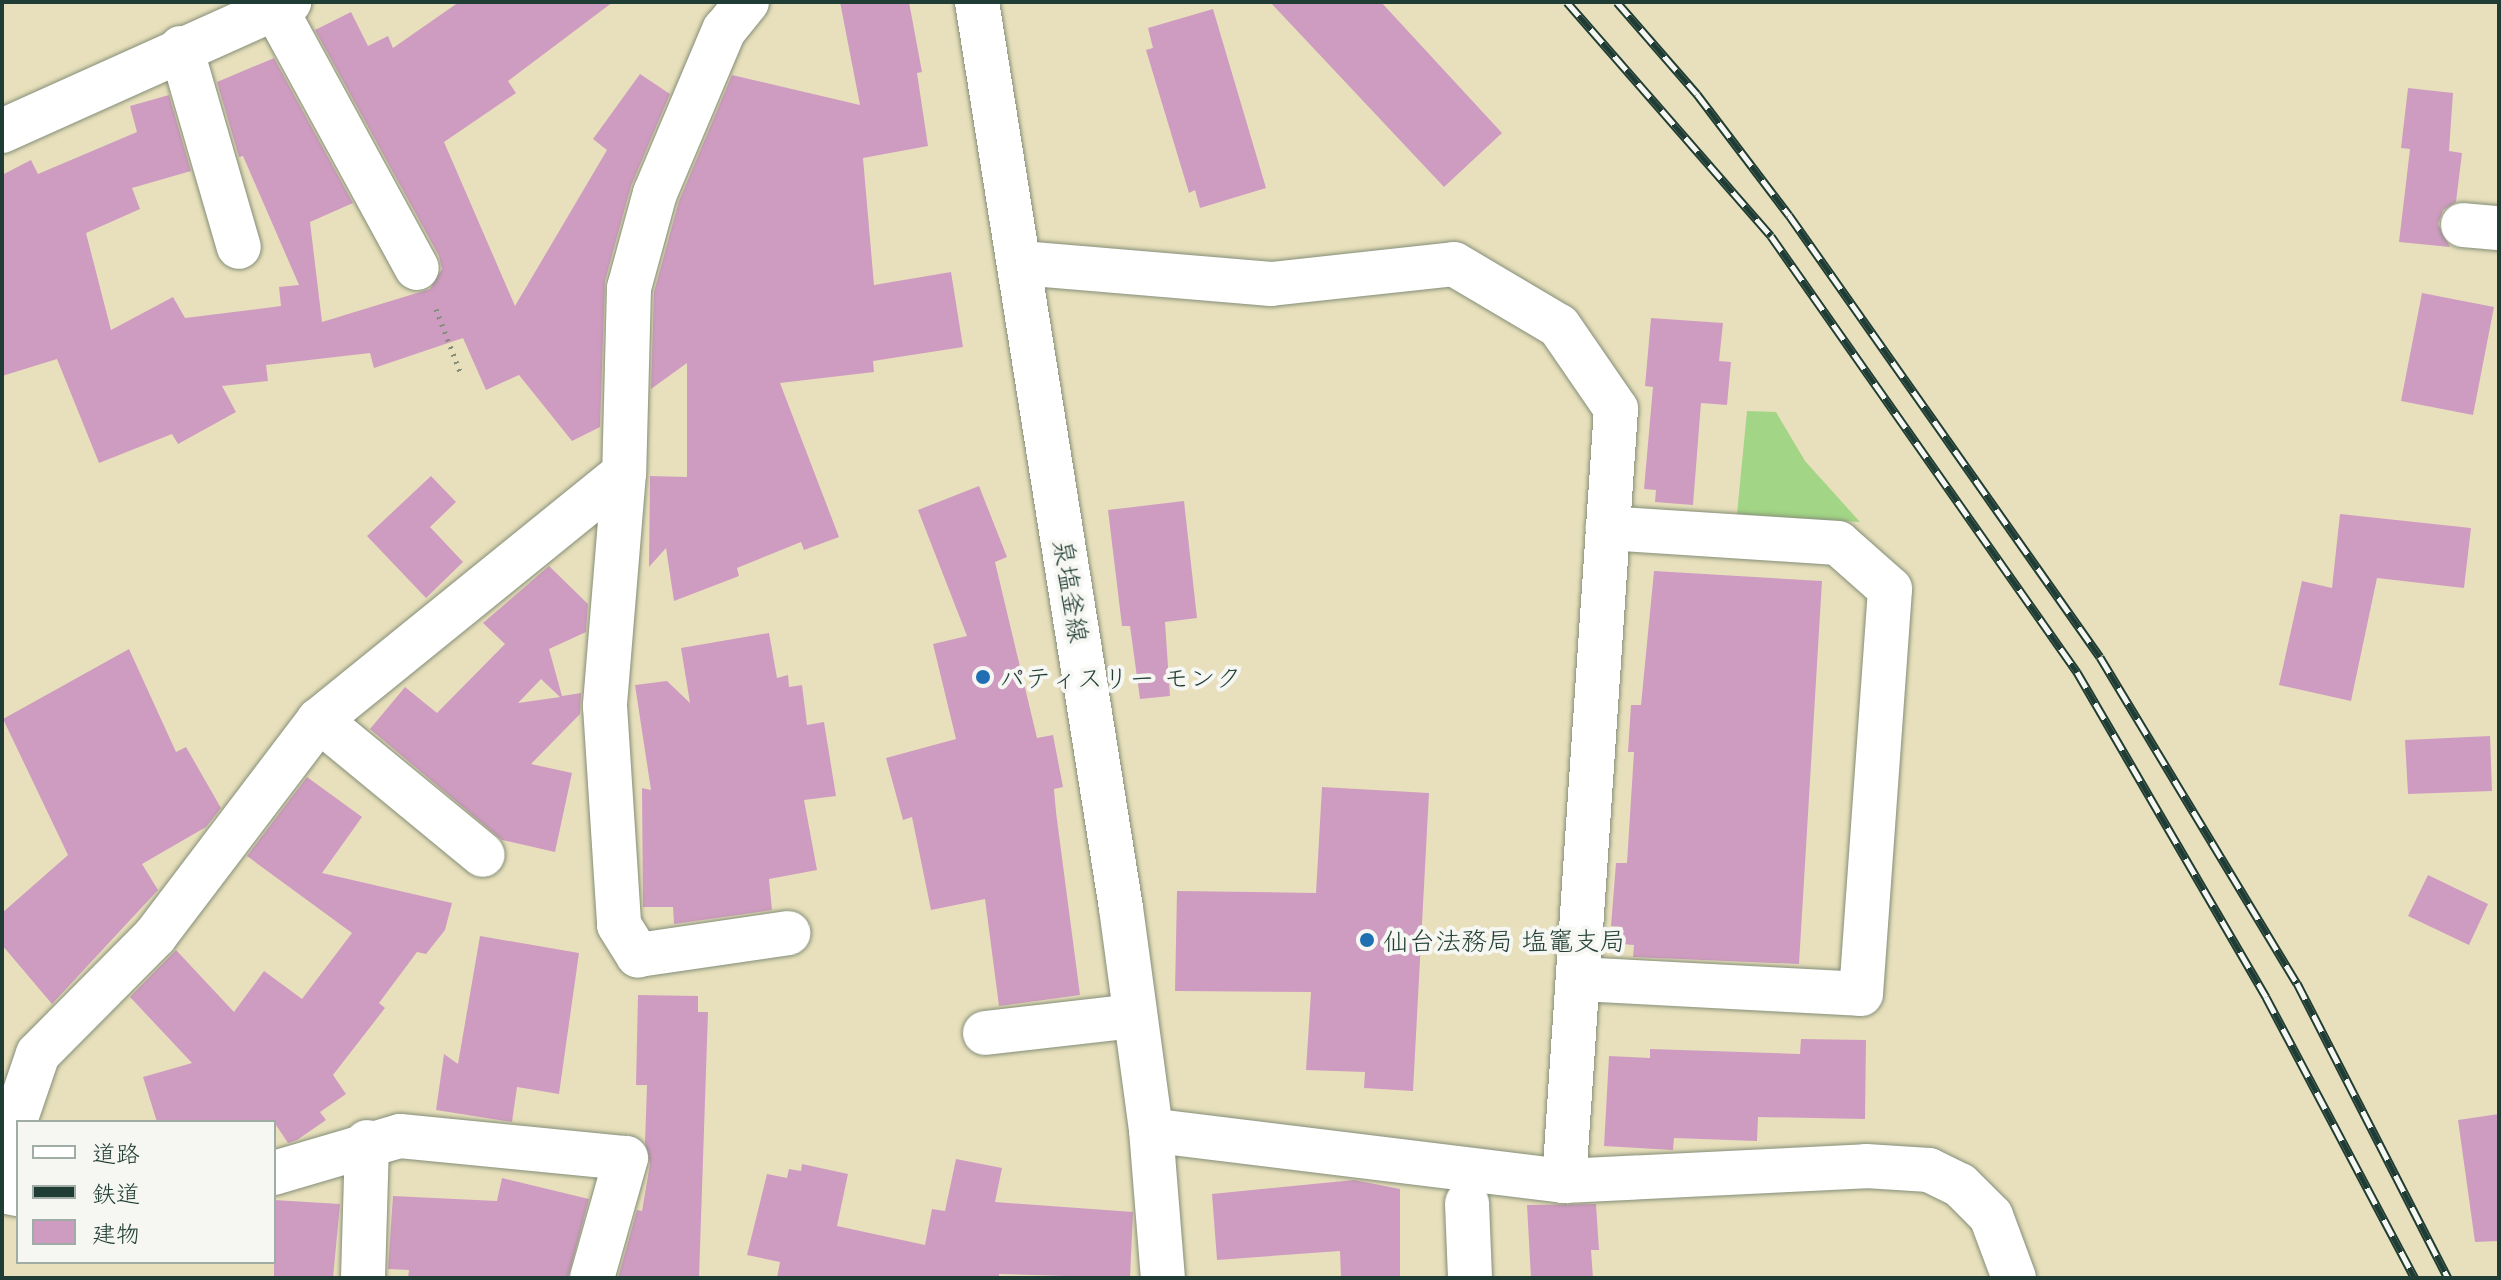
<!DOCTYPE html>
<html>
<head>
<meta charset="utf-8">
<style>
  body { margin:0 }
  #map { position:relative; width:2501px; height:1280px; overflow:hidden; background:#e8e0bc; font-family:"Playpen Sans","Klee One",sans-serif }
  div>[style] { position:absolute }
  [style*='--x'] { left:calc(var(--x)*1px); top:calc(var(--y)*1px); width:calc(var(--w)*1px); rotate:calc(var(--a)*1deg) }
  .green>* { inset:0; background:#a2d585 }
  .building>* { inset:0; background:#cf9cc1 }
  .path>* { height:5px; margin-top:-2.5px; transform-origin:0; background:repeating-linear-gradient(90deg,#848e78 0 2px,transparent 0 8px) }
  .roads { filter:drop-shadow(0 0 2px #848e78) drop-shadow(0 0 2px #848e78) }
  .street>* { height:44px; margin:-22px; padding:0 22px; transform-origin:22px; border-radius:22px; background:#fff }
  .primary>* { height:44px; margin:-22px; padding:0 22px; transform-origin:22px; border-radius:22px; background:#fff }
  .rail>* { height:9px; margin-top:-4.5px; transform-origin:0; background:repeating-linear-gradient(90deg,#f6f6f2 0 18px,#1f3d34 0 36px); box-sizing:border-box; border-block:2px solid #1f3d34 }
  .dots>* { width:22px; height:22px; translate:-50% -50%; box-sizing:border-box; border:4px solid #f6f6f2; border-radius:50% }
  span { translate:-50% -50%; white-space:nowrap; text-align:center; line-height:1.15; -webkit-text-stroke:8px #f6f6f2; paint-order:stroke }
  .street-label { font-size:26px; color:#1f3d34 }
  .poi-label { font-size:26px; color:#1f3d34 }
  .left { translate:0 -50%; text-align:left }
  .frame { position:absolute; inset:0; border:4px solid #1f3d34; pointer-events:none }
  .legend { position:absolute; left:16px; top:1120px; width:260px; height:144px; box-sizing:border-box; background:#f6f6f2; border:2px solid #a0aca6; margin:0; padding:10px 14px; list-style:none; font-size:24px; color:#1f3d34 }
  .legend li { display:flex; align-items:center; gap:16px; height:40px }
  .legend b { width:40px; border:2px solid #a0aca6 }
</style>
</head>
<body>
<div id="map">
  <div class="green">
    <div style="clip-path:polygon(1747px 411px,1776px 412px,1805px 461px,1860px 522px,1737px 514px)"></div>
  </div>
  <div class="building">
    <div style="clip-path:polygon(459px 2px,613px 2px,508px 81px,516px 93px,444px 142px,515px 306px,607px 150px,593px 139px,640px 74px,670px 94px,631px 186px,605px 281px,600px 427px,572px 441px,519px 375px,486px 390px,463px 338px,374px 368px,370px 353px,266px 365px,268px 381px,222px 386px,236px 412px,178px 444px,172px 434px,99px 463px,57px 359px,2px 376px,2px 175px,31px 160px,38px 174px,137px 132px,130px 106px,169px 95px,191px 171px,132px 188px,140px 209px,86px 233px,111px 330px,173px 297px,185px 318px,281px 306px,279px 287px,299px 285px,243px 156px,239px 157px,217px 82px,274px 58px,353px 203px,310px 222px,322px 322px,430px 289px,442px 269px,439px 256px,315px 30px,351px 12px,368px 46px,388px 36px,393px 48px)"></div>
    <div style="clip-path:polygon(840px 2px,909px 2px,922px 72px,917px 73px,928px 146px,863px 158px,874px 285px,951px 272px,963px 347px,873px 361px,874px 372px,780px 383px,839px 537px,804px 550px,801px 542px,737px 568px,739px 576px,674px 601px,666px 548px,649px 567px,650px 476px,687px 477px,687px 363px,651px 389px,654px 292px,679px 201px,732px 75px,860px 105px)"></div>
    <div style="clip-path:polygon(1270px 2px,1381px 2px,1502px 133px,1444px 187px)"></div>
    <div style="clip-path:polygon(1213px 9px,1266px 188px,1200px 208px,1195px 190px,1189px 193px,1146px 50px,1153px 48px,1148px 28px)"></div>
    <div style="clip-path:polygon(2408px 88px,2453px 93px,2449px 151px,2462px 153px,2456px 202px,2443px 210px,2438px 224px,2450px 247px,2399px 242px,2410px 149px,2401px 148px)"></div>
    <div style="clip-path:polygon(2422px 293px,2494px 307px,2473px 415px,2401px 401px)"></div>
    <div style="clip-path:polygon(1651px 318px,1723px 323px,1719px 361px,1731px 362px,1727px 405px,1701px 403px,1693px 505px,1655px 502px,1656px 490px,1644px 489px,1653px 387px,1645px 386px)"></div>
    <div style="clip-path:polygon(431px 476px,456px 502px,430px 527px,463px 562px,426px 598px,367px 536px)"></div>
    <div style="clip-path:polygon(979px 486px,1007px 557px,995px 562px,1037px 738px,1053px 735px,1063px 787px,1054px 789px,1056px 812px,1080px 995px,999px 1006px,985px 899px,931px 910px,912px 817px,903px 820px,886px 758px,956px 739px,933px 644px,967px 636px,918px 510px)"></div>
    <div style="clip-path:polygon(1184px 501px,1197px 618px,1165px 622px,1170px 696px,1140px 699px,1130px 626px,1122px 626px,1108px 510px)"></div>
    <div style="clip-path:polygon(2340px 514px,2471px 528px,2464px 588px,2377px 578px,2351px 701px,2279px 685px,2302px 581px,2332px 588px)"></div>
    <div style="clip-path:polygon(evenodd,549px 566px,588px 604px,586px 632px,549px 649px,562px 696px,581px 693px,580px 714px,531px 764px,572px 773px,555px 852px,502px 840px,370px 729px,405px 687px,437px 713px,505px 644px,483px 623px,549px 566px,541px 679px,560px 697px,518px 703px,541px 679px)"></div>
    <div style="clip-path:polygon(1654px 571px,1822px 581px,1799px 964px,1633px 957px,1634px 945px,1621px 944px,1622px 927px,1611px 926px,1616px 863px,1627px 863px,1634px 752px,1628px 752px,1631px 705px,1641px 705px)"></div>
    <div style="clip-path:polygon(769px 633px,777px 678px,788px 675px,789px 687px,802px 685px,807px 725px,824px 722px,836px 796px,804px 800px,817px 870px,769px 879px,772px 910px,674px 924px,673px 907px,643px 907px,642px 788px,651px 790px,635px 685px,667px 681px,690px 703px,681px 648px)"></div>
    <div style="clip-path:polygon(129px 649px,176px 752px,186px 747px,221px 808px,206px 827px,142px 864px,158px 890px,52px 1004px,2px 945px,2px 913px,68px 855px,3px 719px)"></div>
    <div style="clip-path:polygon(2490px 736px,2492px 791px,2408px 794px,2405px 740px)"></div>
    <div style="clip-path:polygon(307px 777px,362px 817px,322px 873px,452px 903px,445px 930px,426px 954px,417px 952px,379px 1003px,385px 1008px,333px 1075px,346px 1094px,320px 1112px,326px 1120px,297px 1140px,288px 1143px,274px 1122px,157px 1122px,143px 1077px,192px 1063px,130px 997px,176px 950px,234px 1012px,264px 971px,302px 999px,352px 933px,247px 856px)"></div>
    <div style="clip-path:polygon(1322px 787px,1429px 793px,1413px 1091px,1364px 1088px,1365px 1072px,1306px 1070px,1311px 992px,1175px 991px,1177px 891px,1316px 893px)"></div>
    <div style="clip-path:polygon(2428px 875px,2488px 904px,2469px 945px,2408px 916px)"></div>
    <div style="clip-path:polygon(480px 936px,579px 953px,559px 1094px,517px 1087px,512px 1122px,436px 1110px,444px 1054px,458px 1064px)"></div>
    <div style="clip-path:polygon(638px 995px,698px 996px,698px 1012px,708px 1012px,699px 1278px,618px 1278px,637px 1210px,642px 1211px,650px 1164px,645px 1143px,647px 1085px,636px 1085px)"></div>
    <div style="clip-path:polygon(1801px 1039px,1866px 1040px,1865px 1119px,1758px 1117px,1757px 1141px,1674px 1138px,1673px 1150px,1604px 1146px,1609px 1056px,1650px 1058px,1650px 1049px,1800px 1054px)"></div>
    <div style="clip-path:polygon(2499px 1114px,2499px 1241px,2475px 1242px,2458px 1120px)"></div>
    <div style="clip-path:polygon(956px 1159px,1002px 1168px,995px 1202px,1133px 1212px,1130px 1278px,999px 1274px,999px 1278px,777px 1278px,780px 1262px,747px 1255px,767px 1174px,787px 1178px,789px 1169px,801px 1171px,802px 1164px,848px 1174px,837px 1226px,925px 1245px,932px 1209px,945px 1211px)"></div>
    <div style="clip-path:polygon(502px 1178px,589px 1199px,568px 1278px,408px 1278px,409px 1270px,388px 1269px,393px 1196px,497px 1201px)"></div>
    <div style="clip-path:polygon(1354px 1180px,1400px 1189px,1400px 1278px,1341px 1278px,1340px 1251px,1217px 1260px,1212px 1194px)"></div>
    <div style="clip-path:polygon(274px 1200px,340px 1204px,333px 1278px,274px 1278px)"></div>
    <div style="clip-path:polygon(1596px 1204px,1599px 1250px,1591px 1250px,1593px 1278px,1531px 1278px,1527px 1205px)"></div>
  </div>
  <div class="path">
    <div style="--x:436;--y:309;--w:70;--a:69"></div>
  </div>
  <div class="roads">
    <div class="street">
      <div style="--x:747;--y:2;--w:36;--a:129"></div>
      <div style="--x:724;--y:30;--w:177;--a:112.9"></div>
      <div style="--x:655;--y:193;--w:98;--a:105.3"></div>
      <div style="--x:629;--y:288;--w:185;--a:91.5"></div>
      <div style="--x:624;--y:473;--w:234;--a:94.7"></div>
      <div style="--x:605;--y:706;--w:219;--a:86.3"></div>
      <div style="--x:619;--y:925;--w:36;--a:58"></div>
      <div style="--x:638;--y:955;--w:152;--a:-8.3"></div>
      <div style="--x:275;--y:8;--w:296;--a:61.4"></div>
      <div style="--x:181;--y:48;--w:207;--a:73.8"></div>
      <div style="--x:2;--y:131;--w:315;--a:-24.2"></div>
      <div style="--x:2463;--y:225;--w:36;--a:5"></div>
      <div style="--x:1021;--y:263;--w:251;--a:4.8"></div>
      <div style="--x:1271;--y:284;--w:184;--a:-6.2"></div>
      <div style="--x:1454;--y:264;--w:122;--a:30.6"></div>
      <div style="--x:1559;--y:326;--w:101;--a:55.5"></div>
      <div style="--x:1616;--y:409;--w:774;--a:93.85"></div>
      <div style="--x:1564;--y:1181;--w:416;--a:-173"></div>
      <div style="--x:319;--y:720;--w:212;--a:39.5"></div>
      <div style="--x:1579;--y:979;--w:282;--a:3"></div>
      <div style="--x:1861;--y:994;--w:406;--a:-85.9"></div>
      <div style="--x:1890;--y:589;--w:69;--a:-138.5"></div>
      <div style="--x:1838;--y:543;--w:231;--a:-176.3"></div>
      <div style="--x:985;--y:1033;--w:151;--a:-6.5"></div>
      <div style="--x:2;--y:1159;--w:111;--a:-71.1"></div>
      <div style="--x:38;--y:1054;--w:166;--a:-45.2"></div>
      <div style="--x:155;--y:936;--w:271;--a:-52.8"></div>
      <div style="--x:319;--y:720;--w:392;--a:-39"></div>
      <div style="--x:274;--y:1173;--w:131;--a:-16.4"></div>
      <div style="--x:400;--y:1136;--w:227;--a:5.6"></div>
      <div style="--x:626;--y:1158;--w:125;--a:105.8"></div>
      <div style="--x:1564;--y:1181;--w:302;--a:-2.8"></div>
      <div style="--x:1866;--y:1166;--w:63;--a:3.6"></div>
      <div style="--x:1929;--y:1170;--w:34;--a:26"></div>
      <div style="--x:1960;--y:1185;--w:44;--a:45"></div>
      <div style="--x:1991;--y:1216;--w:66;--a:69.6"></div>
      <div style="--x:2;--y:1191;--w:16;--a:11"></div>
      <div style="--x:1467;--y:1203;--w:75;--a:87.7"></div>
      <div style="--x:363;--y:1278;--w:136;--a:-88.3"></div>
    </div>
    <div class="primary">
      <div style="--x:977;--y:2;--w:917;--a:80.97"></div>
      <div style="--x:1121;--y:908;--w:224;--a:82.3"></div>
      <div style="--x:1151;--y:1130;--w:148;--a:85.4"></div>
    </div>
  </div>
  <div class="rail">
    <div style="--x:1567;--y:2;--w:310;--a:48.9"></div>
    <div style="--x:1771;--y:236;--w:533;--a:54.94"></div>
    <div style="--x:2077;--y:672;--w:376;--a:59.8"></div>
    <div style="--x:2266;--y:997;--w:318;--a:62.1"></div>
    <div style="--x:1617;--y:2;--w:122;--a:49"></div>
    <div style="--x:1697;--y:94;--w:152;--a:52.8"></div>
    <div style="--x:1789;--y:215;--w:540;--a:54.87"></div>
    <div style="--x:2100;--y:657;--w:381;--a:58.9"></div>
    <div style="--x:2297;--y:983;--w:331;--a:62.9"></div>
  </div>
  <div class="dots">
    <div style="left:983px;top:677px;background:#1f6fb2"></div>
    <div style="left:1367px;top:940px;background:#1f6fb2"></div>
  </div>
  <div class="street-label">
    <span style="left:1072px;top:591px;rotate:81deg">泉塩釜線</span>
  </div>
  <div class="poi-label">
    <span class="left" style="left:999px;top:677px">パティスリー モンク</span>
    <span class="left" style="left:1383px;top:940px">仙台法務局 塩竈支局</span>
  </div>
  <div class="frame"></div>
  <ul class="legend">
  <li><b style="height:10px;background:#fff"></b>道路</li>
  <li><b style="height:10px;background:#1f3d34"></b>鉄道</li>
  <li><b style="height:22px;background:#cf9cc1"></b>建物</li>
  </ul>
</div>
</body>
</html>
